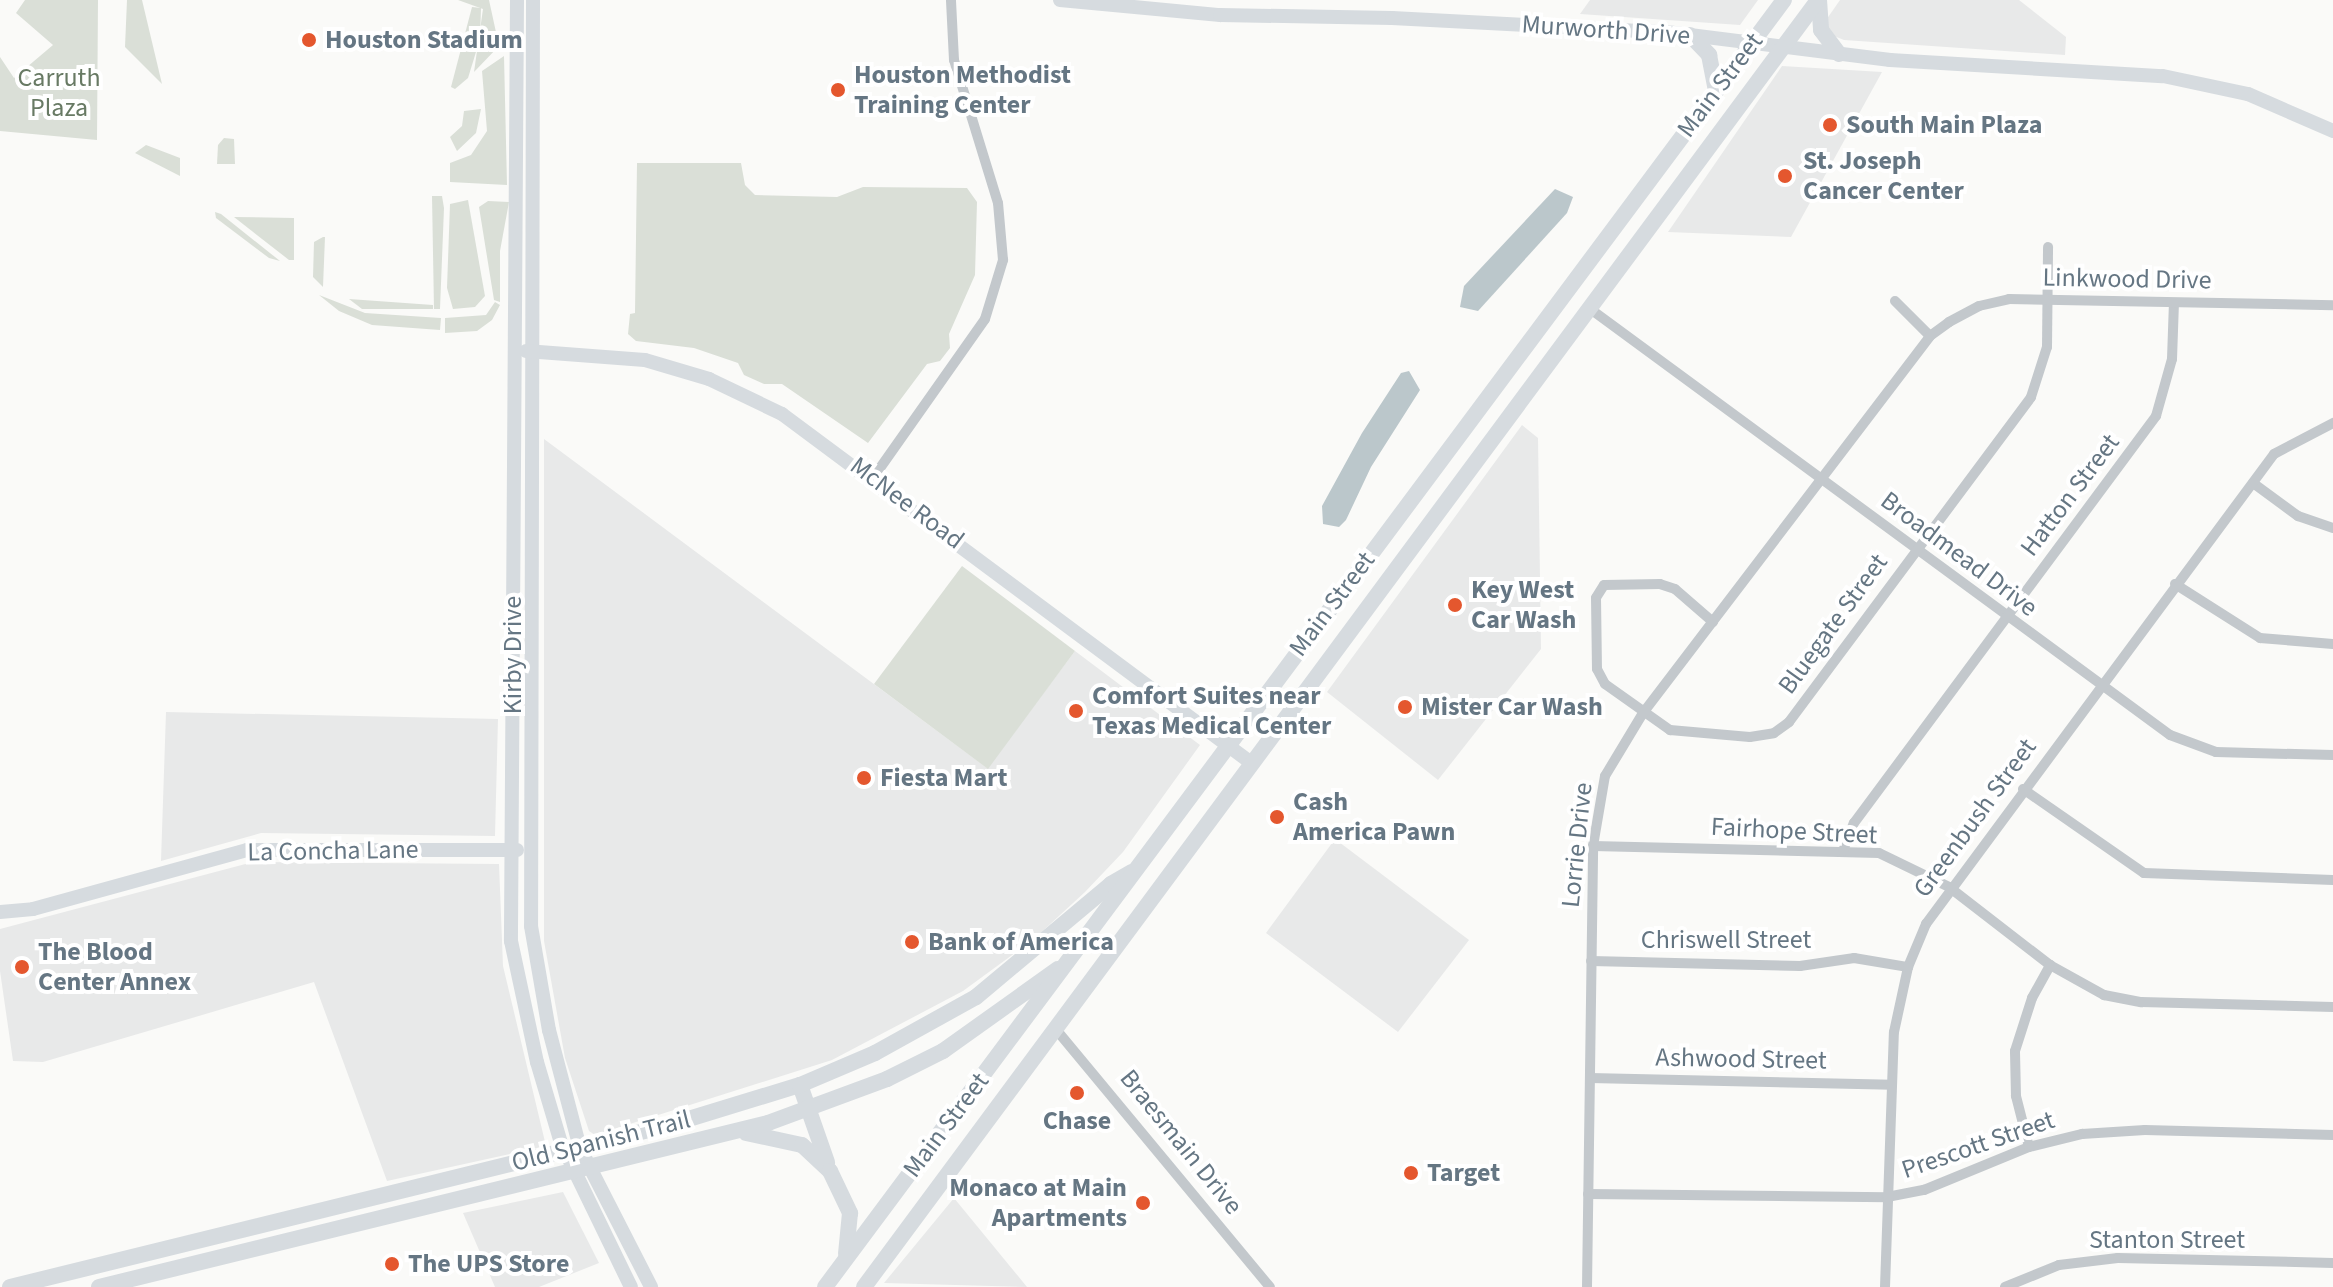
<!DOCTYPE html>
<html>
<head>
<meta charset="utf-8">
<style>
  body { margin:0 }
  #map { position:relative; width:2333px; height:1287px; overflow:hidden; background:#fafaf8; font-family:"Source Sans 3",sans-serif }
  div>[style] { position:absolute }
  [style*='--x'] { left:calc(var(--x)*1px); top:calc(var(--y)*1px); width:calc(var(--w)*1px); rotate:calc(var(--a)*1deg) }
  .built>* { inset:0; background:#e8e9e9 }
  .green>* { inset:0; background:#dadfd7 }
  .water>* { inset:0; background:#bbc7cb }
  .street>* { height:10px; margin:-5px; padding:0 5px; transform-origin:5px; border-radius:5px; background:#c3c8cc }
  .secondary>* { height:14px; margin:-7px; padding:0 7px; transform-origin:7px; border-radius:7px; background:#d6dbdf }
  .primary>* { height:16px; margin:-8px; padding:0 8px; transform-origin:8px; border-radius:8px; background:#d6dbdf }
  .dots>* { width:22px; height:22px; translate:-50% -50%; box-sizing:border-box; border:4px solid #fff; border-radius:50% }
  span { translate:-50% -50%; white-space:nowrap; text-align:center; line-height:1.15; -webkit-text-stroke:8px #fff; paint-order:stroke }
  .street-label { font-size:26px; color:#657683 }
  .poi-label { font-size:26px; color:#657683; font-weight:700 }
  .left { translate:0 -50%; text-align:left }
  .right { translate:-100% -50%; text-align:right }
  .park-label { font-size:26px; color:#687a64 }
</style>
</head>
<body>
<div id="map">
  <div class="built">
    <div style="clip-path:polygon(1590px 0,1758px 0,1740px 25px,1580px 14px)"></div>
    <div style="clip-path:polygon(1840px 0,2019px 0,2066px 37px,2065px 55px,1844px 40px,1829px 34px,1824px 23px)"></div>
    <div style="clip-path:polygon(1782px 66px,1882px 72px,1791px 237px,1668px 232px)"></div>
    <div style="clip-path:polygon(1522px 425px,1538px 438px,1541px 649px,1438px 780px,1327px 692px)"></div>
    <div style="clip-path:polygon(544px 439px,987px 768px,1075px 651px,1200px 745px,1123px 852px,1085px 892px,1034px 939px,963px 991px,832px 1060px,595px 1135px,589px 1131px,565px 1058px,544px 941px)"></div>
    <div style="clip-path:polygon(166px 712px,498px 719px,495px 836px,261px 833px,161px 861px)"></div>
    <div style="clip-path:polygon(1335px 839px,1469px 940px,1398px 1032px,1266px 933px)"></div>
    <div style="clip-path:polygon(253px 862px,499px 864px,503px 966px,546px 1146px,387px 1181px,314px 982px,43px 1062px,13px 1061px,0 971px,0 929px)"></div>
    <div style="clip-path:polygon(563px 1192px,599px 1263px,539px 1287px,495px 1287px,463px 1213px)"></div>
    <div style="clip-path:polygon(954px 1198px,1027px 1287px,884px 1283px)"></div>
  </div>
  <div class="green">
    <div style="clip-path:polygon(25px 0,98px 0,97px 140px,0 131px,0 57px,14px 78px,53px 45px,16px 13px)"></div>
    <div style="clip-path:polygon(127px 0,142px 0,162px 84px,125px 47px)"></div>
    <div style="clip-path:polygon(458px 0,489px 0,499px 46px,474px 72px,483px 9px)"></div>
    <div style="clip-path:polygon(472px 7px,481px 8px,480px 39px,468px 78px,455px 89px,451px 87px)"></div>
    <div style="clip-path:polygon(504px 56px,507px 185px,450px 182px,450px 163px,471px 155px,487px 131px,482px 71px)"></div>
    <div style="clip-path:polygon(481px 109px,476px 133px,457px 151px,450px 137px,462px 126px,464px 111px)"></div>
    <div style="clip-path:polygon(224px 138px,234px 139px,235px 164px,217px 164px,218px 145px)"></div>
    <div style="clip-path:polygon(146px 145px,180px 158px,180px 176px,135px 153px)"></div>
    <div style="clip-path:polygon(637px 163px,741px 163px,745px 185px,755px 195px,837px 197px,863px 187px,967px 188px,977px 202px,975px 275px,949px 334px,950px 348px,940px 361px,927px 364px,868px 443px,782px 384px,764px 384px,744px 375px,738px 363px,694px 348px,636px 341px,628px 334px,630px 314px,635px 313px)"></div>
    <div style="clip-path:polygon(432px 196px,442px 196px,444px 208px,440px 309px,434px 309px)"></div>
    <div style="clip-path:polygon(468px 200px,485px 296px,475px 307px,453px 309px,447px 288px,450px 204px)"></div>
    <div style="clip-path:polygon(488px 201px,509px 202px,500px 251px,500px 302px,494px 300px,479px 207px)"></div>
    <div style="clip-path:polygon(215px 212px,221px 214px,280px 261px,269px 258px,216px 218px)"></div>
    <div style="clip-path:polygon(234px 217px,294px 218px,294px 260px,289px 260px)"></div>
    <div style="clip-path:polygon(323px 237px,325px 237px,323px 287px,313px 277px,314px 242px)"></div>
    <div style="clip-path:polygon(319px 295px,365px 313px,441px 318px,440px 330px,372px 325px,339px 311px)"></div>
    <div style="clip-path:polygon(349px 299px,433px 305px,433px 309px,362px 309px)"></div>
    <div style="clip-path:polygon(495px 302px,500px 305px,492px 320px,477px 331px,445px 333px,445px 318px,486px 315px)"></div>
    <div style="clip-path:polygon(962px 566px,1075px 651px,988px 769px,874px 684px)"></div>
  </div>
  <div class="water">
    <div style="clip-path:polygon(1555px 189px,1573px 197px,1567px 213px,1478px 311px,1460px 307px,1464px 286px)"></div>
    <div style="clip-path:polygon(1409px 371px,1420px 390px,1371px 467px,1346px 520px,1339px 527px,1323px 524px,1322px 506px,1362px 433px,1401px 373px)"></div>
  </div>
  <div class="street">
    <div style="--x:1895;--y:301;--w:49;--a:45"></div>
    <div style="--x:1589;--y:308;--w:721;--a:36.31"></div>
    <div style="--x:2170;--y:735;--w:49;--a:20.3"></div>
    <div style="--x:2216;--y:752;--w:117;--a:1.5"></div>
    <div style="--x:873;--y:478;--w:194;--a:-54.8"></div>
    <div style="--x:985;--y:319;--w:62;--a:-73"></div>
    <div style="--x:1003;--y:260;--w:57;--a:-95"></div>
    <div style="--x:998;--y:203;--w:150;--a:-107.1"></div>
    <div style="--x:954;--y:60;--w:60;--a:-92.9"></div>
    <div style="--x:2253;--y:483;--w:56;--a:36.3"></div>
    <div style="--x:2298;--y:516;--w:37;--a:19"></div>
    <div style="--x:2175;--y:584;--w:101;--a:32.4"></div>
    <div style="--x:2260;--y:638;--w:73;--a:4.7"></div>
    <div style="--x:1713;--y:622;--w:50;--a:-139"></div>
    <div style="--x:1675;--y:589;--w:16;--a:-162"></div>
    <div style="--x:1660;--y:584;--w:56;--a:179"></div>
    <div style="--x:1604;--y:585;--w:15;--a:122"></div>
    <div style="--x:1596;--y:598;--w:71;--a:89.2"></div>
    <div style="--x:1597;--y:669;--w:17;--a:62"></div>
    <div style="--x:1605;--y:684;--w:80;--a:35.3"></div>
    <div style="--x:1670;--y:730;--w:80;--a:5"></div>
    <div style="--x:1750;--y:737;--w:24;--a:-9"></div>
    <div style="--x:1774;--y:733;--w:19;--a:-36"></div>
    <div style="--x:1789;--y:722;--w:405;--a:-53.3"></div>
    <div style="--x:2031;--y:397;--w:52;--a:-72.3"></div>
    <div style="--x:2047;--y:347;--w:100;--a:-89.4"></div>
    <div style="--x:2023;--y:789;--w:147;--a:34.8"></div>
    <div style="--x:2144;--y:873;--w:189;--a:2.1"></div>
    <div style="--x:1593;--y:846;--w:286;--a:1.4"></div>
    <div style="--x:1879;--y:853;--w:78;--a:25.9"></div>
    <div style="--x:1949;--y:887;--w:128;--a:37.7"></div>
    <div style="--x:2050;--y:965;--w:62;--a:29.1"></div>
    <div style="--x:2104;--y:995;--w:38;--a:11"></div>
    <div style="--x:2141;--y:1002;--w:192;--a:1.5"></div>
    <div style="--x:1843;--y:851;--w:30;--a:-69"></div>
    <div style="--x:1854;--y:823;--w:507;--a:-53.42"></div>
    <div style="--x:2156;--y:416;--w:59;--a:-74.3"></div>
    <div style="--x:2172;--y:359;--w:56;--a:-88"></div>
    <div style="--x:1591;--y:961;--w:209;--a:1.4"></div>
    <div style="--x:1800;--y:966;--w:55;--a:-8.4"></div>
    <div style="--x:1854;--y:958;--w:55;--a:9.5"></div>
    <div style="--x:1054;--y:1027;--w:338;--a:50.3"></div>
    <div style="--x:1590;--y:1078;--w:302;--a:1.3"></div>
    <div style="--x:2029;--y:1147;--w:53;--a:-104.3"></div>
    <div style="--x:2016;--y:1096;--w:45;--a:-91.3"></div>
    <div style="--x:2015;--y:1051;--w:56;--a:-72.2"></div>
    <div style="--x:2032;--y:998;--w:38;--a:-61"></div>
    <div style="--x:1588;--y:1194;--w:299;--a:0.6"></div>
    <div style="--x:1887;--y:1197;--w:38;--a:-11"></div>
    <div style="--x:1924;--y:1190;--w:113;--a:-22.3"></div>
    <div style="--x:2029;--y:1147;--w:55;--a:-13.8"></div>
    <div style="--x:2082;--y:1134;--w:63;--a:-3.6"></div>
    <div style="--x:2145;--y:1130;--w:188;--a:1.5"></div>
    <div style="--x:1587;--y:1287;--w:441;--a:-89.2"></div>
    <div style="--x:1593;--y:846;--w:71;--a:-80.3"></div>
    <div style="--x:1605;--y:776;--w:74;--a:-58.9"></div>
    <div style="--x:1643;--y:713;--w:474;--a:-52.7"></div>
    <div style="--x:1930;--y:336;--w:24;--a:-36"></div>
    <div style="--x:1949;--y:322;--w:34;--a:-28"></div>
    <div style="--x:1979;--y:306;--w:31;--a:-13"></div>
    <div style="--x:2009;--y:299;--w:324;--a:1.1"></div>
    <div style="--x:1885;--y:1287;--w:255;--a:-88"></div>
    <div style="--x:1894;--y:1032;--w:66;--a:-77.8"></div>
    <div style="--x:1908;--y:967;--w:47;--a:-67.3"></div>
    <div style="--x:1926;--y:924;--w:585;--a:-53.48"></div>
    <div style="--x:2274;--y:454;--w:67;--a:-27.7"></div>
    <div style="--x:2005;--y:1287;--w:58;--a:-22.2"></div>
    <div style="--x:2059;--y:1265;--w:59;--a:-6.8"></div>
    <div style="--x:2118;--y:1258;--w:215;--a:1.3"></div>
  </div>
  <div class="secondary">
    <div style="--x:517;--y:0;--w:941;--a:90.37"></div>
    <div style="--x:511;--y:941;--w:124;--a:77.9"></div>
    <div style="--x:537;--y:1062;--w:84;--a:73.5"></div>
    <div style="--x:561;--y:1143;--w:160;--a:64.1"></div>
    <div style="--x:533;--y:0;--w:926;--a:90.12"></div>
    <div style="--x:531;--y:926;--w:106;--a:80.2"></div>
    <div style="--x:549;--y:1030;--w:122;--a:75.3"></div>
    <div style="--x:580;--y:1148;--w:156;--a:62.9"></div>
    <div style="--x:1060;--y:0;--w:161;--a:5.4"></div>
    <div style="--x:1220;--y:15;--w:172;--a:1"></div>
    <div style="--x:1392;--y:18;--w:282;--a:3"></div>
    <div style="--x:1674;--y:33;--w:218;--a:7.1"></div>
    <div style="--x:1890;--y:60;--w:273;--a:3.4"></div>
    <div style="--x:2163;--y:76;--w:87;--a:12"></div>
    <div style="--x:2248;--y:94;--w:93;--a:23.5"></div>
    <div style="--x:526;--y:351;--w:119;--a:4.3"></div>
    <div style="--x:645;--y:360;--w:67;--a:16.5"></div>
    <div style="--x:709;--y:379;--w:81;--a:25.6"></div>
    <div style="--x:782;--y:414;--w:583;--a:36.63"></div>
    <div style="--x:0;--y:912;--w:33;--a:-5"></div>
    <div style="--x:33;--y:909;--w:222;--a:-15.4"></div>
    <div style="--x:247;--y:850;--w:270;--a:0"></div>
  </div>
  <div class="primary">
    <div style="--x:1819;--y:0;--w:30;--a:86"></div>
    <div style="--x:1821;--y:30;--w:30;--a:53"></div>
    <div style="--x:1690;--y:35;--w:28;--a:46"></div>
    <div style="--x:1709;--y:55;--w:37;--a:79"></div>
    <div style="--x:800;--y:1085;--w:82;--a:70.7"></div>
    <div style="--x:746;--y:1133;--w:57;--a:12.1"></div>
    <div style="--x:802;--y:1145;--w:38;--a:43"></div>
    <div style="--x:830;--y:1171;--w:47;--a:64.5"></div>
    <div style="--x:850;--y:1213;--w:41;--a:95.6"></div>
    <div style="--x:10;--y:1287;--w:679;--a:-13.81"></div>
    <div style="--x:669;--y:1125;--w:137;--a:-17"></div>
    <div style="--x:800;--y:1085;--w:82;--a:-23.1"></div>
    <div style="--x:875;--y:1053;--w:115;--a:-29"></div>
    <div style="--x:976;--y:997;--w:176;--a:-39.9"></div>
    <div style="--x:1111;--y:884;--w:24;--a:-30"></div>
    <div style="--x:99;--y:1287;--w:689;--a:-13.77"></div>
    <div style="--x:768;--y:1123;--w:127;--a:-20.3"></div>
    <div style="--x:887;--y:1079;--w:63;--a:-26.6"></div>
    <div style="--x:943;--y:1051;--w:141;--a:-35.5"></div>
    <div style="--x:825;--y:1287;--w:1605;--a:-53.31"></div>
    <div style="--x:864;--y:1287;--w:1602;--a:-53.45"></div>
  </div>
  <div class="dots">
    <div style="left:309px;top:40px;background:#e4572e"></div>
    <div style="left:838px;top:90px;background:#e4572e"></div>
    <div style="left:1830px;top:125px;background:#e4572e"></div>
    <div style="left:1785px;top:176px;background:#e4572e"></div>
    <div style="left:1455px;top:605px;background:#e4572e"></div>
    <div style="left:1405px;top:707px;background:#e4572e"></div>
    <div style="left:1076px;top:711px;background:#e4572e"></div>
    <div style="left:864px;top:778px;background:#e4572e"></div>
    <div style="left:1277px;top:817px;background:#e4572e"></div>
    <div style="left:912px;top:942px;background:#e4572e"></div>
    <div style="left:22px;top:967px;background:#e4572e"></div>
    <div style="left:1077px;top:1093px;background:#e4572e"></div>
    <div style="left:1411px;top:1173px;background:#e4572e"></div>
    <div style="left:1143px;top:1203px;background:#e4572e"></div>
    <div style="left:392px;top:1264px;background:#e4572e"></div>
  </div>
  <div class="street-label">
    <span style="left:1606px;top:30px;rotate:4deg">Murworth Drive</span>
    <span style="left:1720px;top:85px;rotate:-53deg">Main Street</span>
    <span style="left:2127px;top:279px;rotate:1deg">Linkwood Drive</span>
    <span style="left:2070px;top:495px;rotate:-53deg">Hatton Street</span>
    <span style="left:907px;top:503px;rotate:37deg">McNee Road</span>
    <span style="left:1959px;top:554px;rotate:37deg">Broadmead Drive</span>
    <span style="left:1332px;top:604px;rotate:-53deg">Main Street</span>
    <span style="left:1833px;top:624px;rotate:-54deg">Bluegate Street</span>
    <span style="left:513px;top:655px;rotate:-90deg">Kirby Drive</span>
    <span style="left:1975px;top:818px;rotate:-54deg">Greenbush Street</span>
    <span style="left:1794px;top:831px;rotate:3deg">Fairhope Street</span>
    <span style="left:1577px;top:845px;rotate:-84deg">Lorrie Drive</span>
    <span style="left:333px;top:851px;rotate:-1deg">La Concha Lane</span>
    <span style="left:1726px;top:940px">Chriswell Street</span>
    <span style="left:1741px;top:1059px;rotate:1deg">Ashwood Street</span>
    <span style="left:946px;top:1125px;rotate:-53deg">Main Street</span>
    <span style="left:601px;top:1141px;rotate:-14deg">Old Spanish Trail</span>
    <span style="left:1181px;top:1142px;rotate:51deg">Braesmain Drive</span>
    <span style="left:1978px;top:1145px;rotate:-19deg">Prescott Street</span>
    <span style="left:2167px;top:1240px">Stanton Street</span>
  </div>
  <div class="poi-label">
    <span class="left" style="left:325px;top:40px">Houston Stadium</span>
    <span class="left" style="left:854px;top:90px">Houston Methodist<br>Training Center</span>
    <span class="left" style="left:1846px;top:125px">South Main Plaza</span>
    <span class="left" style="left:1803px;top:176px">St. Joseph<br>Cancer Center</span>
    <span class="left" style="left:1471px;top:605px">Key West<br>Car Wash</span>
    <span class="left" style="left:1092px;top:711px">Comfort Suites near<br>Texas Medical Center</span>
    <span class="left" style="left:1421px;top:707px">Mister Car Wash</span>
    <span class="left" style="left:880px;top:778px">Fiesta Mart</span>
    <span class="left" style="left:1293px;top:817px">Cash<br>America Pawn</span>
    <span class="left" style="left:928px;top:942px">Bank of America</span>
    <span class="left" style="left:38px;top:967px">The Blood<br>Center Annex</span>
    <span style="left:1077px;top:1121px">Chase</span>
    <span class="left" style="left:1427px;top:1173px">Target</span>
    <span class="right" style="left:1127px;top:1203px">Monaco at Main<br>Apartments</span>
    <span class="left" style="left:408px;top:1264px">The UPS Store</span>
  </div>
  <div class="park-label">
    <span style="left:59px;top:93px">Carruth<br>Plaza</span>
  </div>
</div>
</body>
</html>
